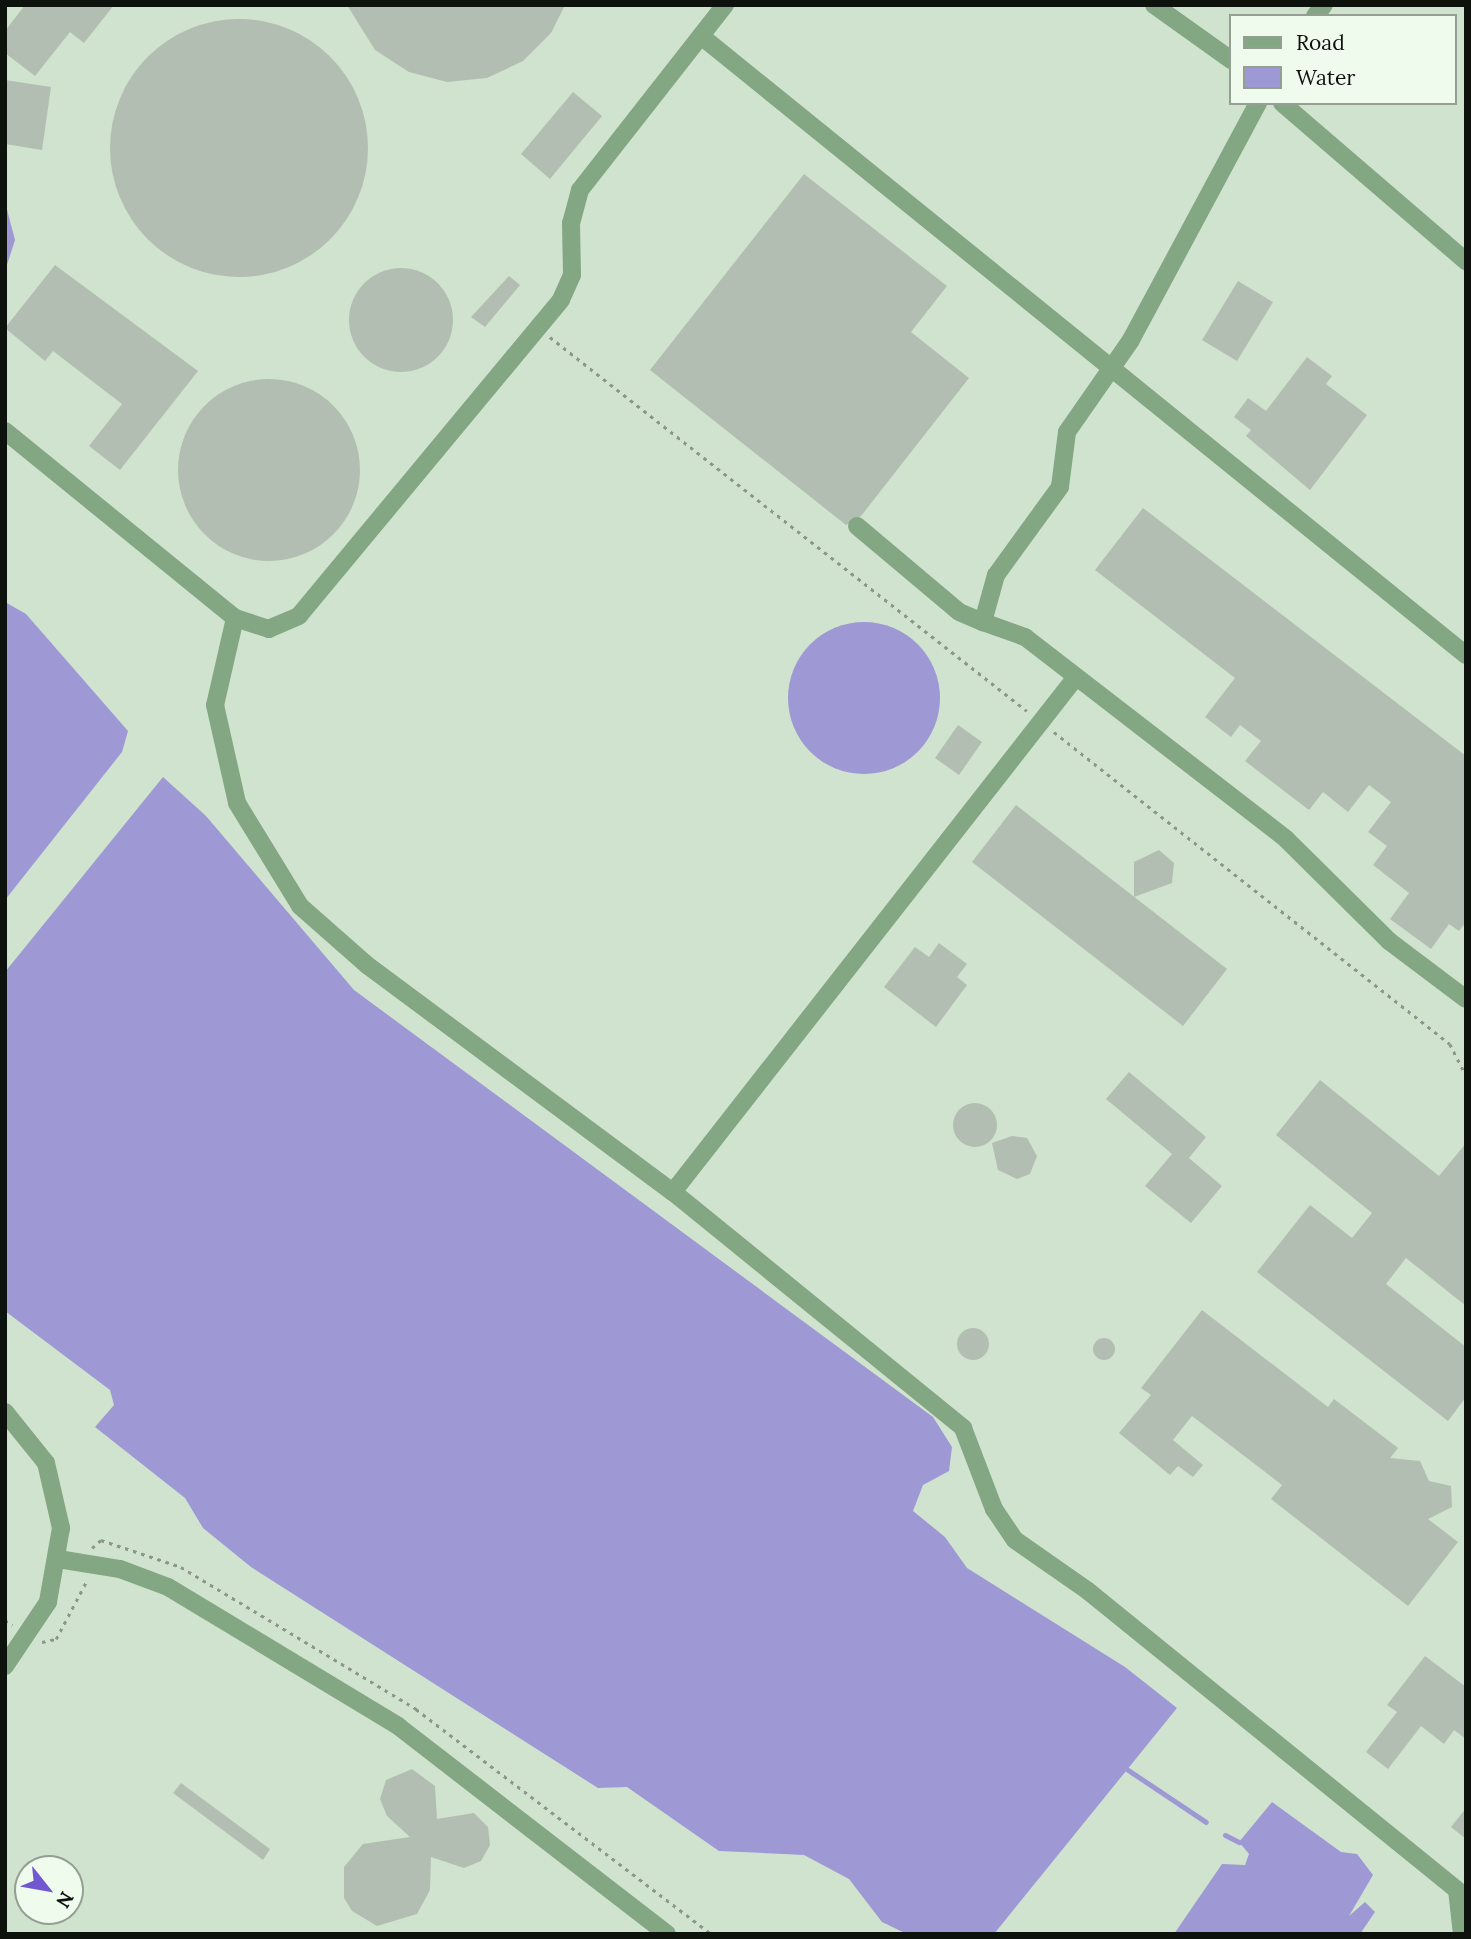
<!DOCTYPE html>
<html>
<head>
<meta charset="utf-8">
<style>
  body { margin:0 }
  #map { position:relative; width:1471px; height:1939px; overflow:hidden; background:#e1eee0; font-family:Lora,serif }
  div>[style] { position:absolute }
  [style*='--x'] { left:calc(var(--x)*1px); top:calc(var(--y)*1px); width:calc(var(--w)*1px); rotate:calc(var(--a)*1deg) }
  .built>* { inset:0; background:#d0e3cf }
  .water>* { inset:0; background:#9e98d4 }
  .round { border-radius:50% }
  .stream>* { height:5px; margin:-2.5px; padding:0 2.5px; transform-origin:2.5px; border-radius:2.5px; background:#9e98d4 }
  .building>* { inset:0; background:#b2beb1 }
  .path>* { height:2.5px; margin-top:-1.25px; transform-origin:0; background:repeating-linear-gradient(90deg,#8d968c 0 3.5px,transparent 0 8.5px) }
  .minor>* { height:18px; margin:-9px; padding:0 9px; transform-origin:9px; border-radius:9px; background:#83a782 }
  span { translate:-50% -50%; white-space:nowrap; text-align:center; line-height:1.15; -webkit-text-stroke:6px #eefbed; paint-order:stroke }
  .frame { position:absolute; inset:0; border:7px solid #0e120d; pointer-events:none }
  .legend { position:absolute; left:1229px; top:14px; width:228px; height:91px; box-sizing:border-box; background:#eefbed; border:2px solid #949e93; margin:0; padding:9px 12px; list-style:none; font-size:21px; color:#0e120d }
  .legend li { display:flex; align-items:center; gap:14px; height:35px }
  .legend b { width:35px; border:2px solid #949e93 }
  .north { position:absolute; left:14px; top:1855px; width:70px; height:70px; box-sizing:border-box; background:#eefbed; border:2px solid #949e93; border-radius:50%; rotate:121deg; font-size:19px; font-weight:700; line-height:28px; text-align:center; color:#0e120d }
  .north::after { content:''; display:block; margin:auto; width:24px; height:32px; background:#7157d1; clip-path:polygon(50% 0,100% 100%,50% 72%,0 100%) }
</style>
</head>
<body>
<div id="map">
  <div class="built">
    <div style="clip-path:polygon(evenodd,5px 5px,1466px 5px,1466px 1934px,5px 1934px,5px 5px,1231px 16px,1455px 16px,1455px 103px,1231px 103px,1231px 16px,5px 5px,28px 1869px,70px 1869px,70px 1911px,28px 1911px,28px 1869px)"></div>
  </div>
  <div class="water">
    <div style="clip-path:polygon(5px 202px,15px 240px,5px 271px)"></div>
    <div style="clip-path:polygon(5px 602px,26px 614px,128px 731px,122px 752px,5px 900px)"></div>
    <div class="round" style="left:788px;top:622px;width:152px;height:152px"></div>
    <div style="clip-path:polygon(163px 777px,206px 816px,354px 990px,933px 1417px,952px 1447px,949px 1471px,923px 1485px,913px 1511px,945px 1537px,967px 1568px,1125px 1667px,1177px 1708px,994px 1934px,907px 1934px,882px 1922px,849px 1879px,804px 1855px,719px 1851px,627px 1787px,598px 1788px,251px 1567px,203px 1528px,185px 1498px,95px 1427px,114px 1405px,110px 1390px,5px 1311px,5px 972px)"></div>
    <div style="clip-path:polygon(1272px 1802px,1341px 1852px,1357px 1854px,1373px 1875px,1349px 1916px,1365px 1902px,1375px 1912px,1360px 1934px,1174px 1934px,1222px 1864px,1245px 1865px,1249px 1854px,1239px 1842px)"></div>
  </div>
  <div class="stream">
    <div style="--x:1125;--y:1768;--w:97;--a:33.7"></div>
    <div style="--x:1225;--y:1835;--w:16;--a:27"></div>
  </div>
  <div class="building">
    <div style="clip-path:polygon(25px 5px,114px 5px,84px 43px,70px 32px,35px 76px,5px 53px,5px 31px)"></div>
    <div style="clip-path:polygon(347px 5px,565px 5px,551px 33px,523px 61px,487px 78px,447px 82px,409px 72px,375px 50px)"></div>
    <div class="round" style="left:110px;top:19px;width:258px;height:258px"></div>
    <div style="clip-path:polygon(5px 80px,51px 87px,42px 150px,5px 144px)"></div>
    <div style="clip-path:polygon(573px 92px,602px 116px,550px 179px,521px 154px)"></div>
    <div style="clip-path:polygon(804px 174px,947px 286px,911px 332px,969px 378px,861px 516px,846px 525px,650px 370px)"></div>
    <div style="clip-path:polygon(55px 265px,198px 371px,120px 470px,89px 446px,122px 404px,53px 351px,45px 361px,5px 328px)"></div>
    <div class="round" style="left:349px;top:268px;width:104px;height:104px"></div>
    <div style="clip-path:polygon(509px 276px,520px 285px,485px 327px,471px 317px)"></div>
    <div style="clip-path:polygon(1238px 281px,1273px 302px,1237px 361px,1202px 340px)"></div>
    <div style="clip-path:polygon(1307px 357px,1332px 376px,1326px 384px,1367px 415px,1310px 490px,1246px 436px,1251px 430px,1234px 417px,1248px 398px,1266px 411px)"></div>
    <div class="round" style="left:178px;top:379px;width:182px;height:182px"></div>
    <div style="clip-path:polygon(1143px 508px,1466px 756px,1466px 922px,1459px 931px,1449px 924px,1431px 949px,1390px 919px,1409px 893px,1373px 865px,1387px 846px,1368px 832px,1391px 802px,1369px 785px,1348px 812px,1323px 792px,1309px 810px,1245px 761px,1261px 741px,1240px 725px,1231px 737px,1205px 717px,1235px 678px,1095px 570px)"></div>
    <div style="clip-path:polygon(958px 725px,982px 742px,959px 775px,935px 758px)"></div>
    <div style="clip-path:polygon(1016px 805px,1227px 969px,1183px 1026px,972px 862px)"></div>
    <div style="clip-path:polygon(1159px 850px,1174px 863px,1172px 883px,1134px 897px,1134px 862px)"></div>
    <div style="clip-path:polygon(939px 943px,967px 964px,957px 977px,967px 985px,936px 1027px,884px 987px,915px 947px,929px 957px)"></div>
    <div style="clip-path:polygon(1129px 1072px,1206px 1137px,1189px 1158px,1222px 1186px,1191px 1223px,1145px 1186px,1172px 1154px,1106px 1099px)"></div>
    <div style="clip-path:polygon(1320px 1080px,1439px 1176px,1466px 1143px,1466px 1306px,1406px 1258px,1386px 1284px,1466px 1347px,1466px 1397px,1448px 1421px,1257px 1272px,1310px 1205px,1352px 1238px,1372px 1213px,1276px 1135px)"></div>
    <div class="round" style="left:953px;top:1103px;width:44px;height:44px"></div>
    <div style="clip-path:polygon(1012px 1136px,1027px 1138px,1037px 1156px,1030px 1174px,1017px 1179px,998px 1170px,992px 1143px)"></div>
    <div style="clip-path:polygon(1202px 1310px,1328px 1407px,1334px 1399px,1398px 1448px,1390px 1458px,1420px 1461px,1429px 1481px,1451px 1486px,1452px 1507px,1428px 1519px,1458px 1542px,1408px 1606px,1271px 1499px,1282px 1485px,1192px 1416px,1173px 1440px,1203px 1465px,1193px 1477px,1178px 1466px,1170px 1475px,1119px 1433px,1151px 1395px,1141px 1388px)"></div>
    <div class="round" style="left:957px;top:1328px;width:32px;height:32px"></div>
    <div class="round" style="left:1093px;top:1338px;width:22px;height:22px"></div>
    <div style="clip-path:polygon(1425px 1656px,1466px 1687px,1466px 1739px,1454px 1730px,1444px 1744px,1421px 1726px,1388px 1769px,1366px 1752px,1397px 1712px,1387px 1705px)"></div>
    <div style="clip-path:polygon(412px 1769px,435px 1786px,437px 1819px,474px 1813px,488px 1827px,490px 1845px,481px 1861px,464px 1868px,431px 1857px,430px 1890px,417px 1914px,377px 1926px,352px 1911px,344px 1898px,344px 1867px,363px 1844px,410px 1837px,387px 1816px,380px 1799px,386px 1780px)"></div>
    <div style="clip-path:polygon(181px 1783px,270px 1849px,263px 1860px,173px 1793px)"></div>
    <div style="clip-path:polygon(1466px 1808px,1466px 1839px,1451px 1827px)"></div>
  </div>
  <div class="path">
    <div style="--x:550;--y:337;--w:606;--a:38.1"></div>
    <div style="--x:1054;--y:732;--w:504;--a:38.23"></div>
    <div style="--x:1450;--y:1044;--w:35;--a:63"></div>
    <div style="--x:92;--y:1548;--w:12;--a:-42"></div>
    <div style="--x:101;--y:1540;--w:84;--a:18.6"></div>
    <div style="--x:181;--y:1567;--w:275;--a:31.1"></div>
    <div style="--x:416;--y:1709;--w:371;--a:37.3"></div>
    <div style="--x:5;--y:1620;--w:9;--a:36"></div>
    <div style="--x:42;--y:1642;--w:14;--a:-12"></div>
    <div style="--x:56;--y:1639;--w:64;--a:-62.2"></div>
  </div>
  <div class="minor">
    <div style="--x:725;--y:5;--w:235;--a:128.1"></div>
    <div style="--x:580;--y:190;--w:34;--a:105"></div>
    <div style="--x:571;--y:223;--w:52;--a:88.9"></div>
    <div style="--x:572;--y:275;--w:27;--a:114"></div>
    <div style="--x:561;--y:300;--w:410;--a:129.7"></div>
    <div style="--x:299;--y:616;--w:33;--a:157"></div>
    <div style="--x:269;--y:629;--w:36;--a:-162"></div>
    <div style="--x:235;--y:618;--w:89;--a:102.9"></div>
    <div style="--x:215;--y:705;--w:100;--a:77.3"></div>
    <div style="--x:237;--y:803;--w:121;--a:58.5"></div>
    <div style="--x:300;--y:906;--w:89;--a:41.4"></div>
    <div style="--x:367;--y:965;--w:381;--a:36.6"></div>
    <div style="--x:673;--y:1192;--w:374;--a:39.1"></div>
    <div style="--x:963;--y:1428;--w:87;--a:69.1"></div>
    <div style="--x:994;--y:1509;--w:37;--a:56"></div>
    <div style="--x:1015;--y:1540;--w:89;--a:34.9"></div>
    <div style="--x:1088;--y:1591;--w:475;--a:39"></div>
    <div style="--x:1457;--y:1890;--w:44;--a:83.5"></div>
    <div style="--x:1154;--y:5;--w:95;--a:35.5"></div>
    <div style="--x:1315;--y:16;--w:14;--a:-51"></div>
    <div style="--x:701;--y:36;--w:984;--a:38.98"></div>
    <div style="--x:1258;--y:103;--w:269;--a:118.2"></div>
    <div style="--x:1131;--y:340;--w:112;--a:124.8"></div>
    <div style="--x:1067;--y:432;--w:55;--a:97.3"></div>
    <div style="--x:1060;--y:487;--w:109;--a:126"></div>
    <div style="--x:996;--y:575;--w:49;--a:105.5"></div>
    <div style="--x:983;--y:622;--w:45;--a:19.7"></div>
    <div style="--x:1025;--y:637;--w:330;--a:37.7"></div>
    <div style="--x:1286;--y:839;--w:145;--a:44.7"></div>
    <div style="--x:1389;--y:941;--w:96;--a:37"></div>
    <div style="--x:1282;--y:103;--w:243;--a:40.7"></div>
    <div style="--x:5;--y:431;--w:296;--a:39.1"></div>
    <div style="--x:857;--y:526;--w:133;--a:40.1"></div>
    <div style="--x:959;--y:612;--w:26;--a:23"></div>
    <div style="--x:673;--y:1192;--w:654;--a:-51.96"></div>
    <div style="--x:5;--y:1412;--w:65;--a:51.2"></div>
    <div style="--x:46;--y:1463;--w:67;--a:77"></div>
    <div style="--x:61;--y:1528;--w:75;--a:100"></div>
    <div style="--x:48;--y:1602;--w:77;--a:123.9"></div>
    <div style="--x:58;--y:1559;--w:63;--a:9.2"></div>
    <div style="--x:120;--y:1569;--w:51;--a:20.6"></div>
    <div style="--x:168;--y:1587;--w:269;--a:31.1"></div>
    <div style="--x:398;--y:1726;--w:340;--a:37.7"></div>
  </div>
  <div class="frame"></div>
  <ul class="legend">
  <li><b style="height:9px;background:#83a782"></b>Road</li>
  <li><b style="height:19px;background:#9e98d4"></b>Water</li>
  </ul>
  <div class="north">N</div>
</div>
</body>
</html>
